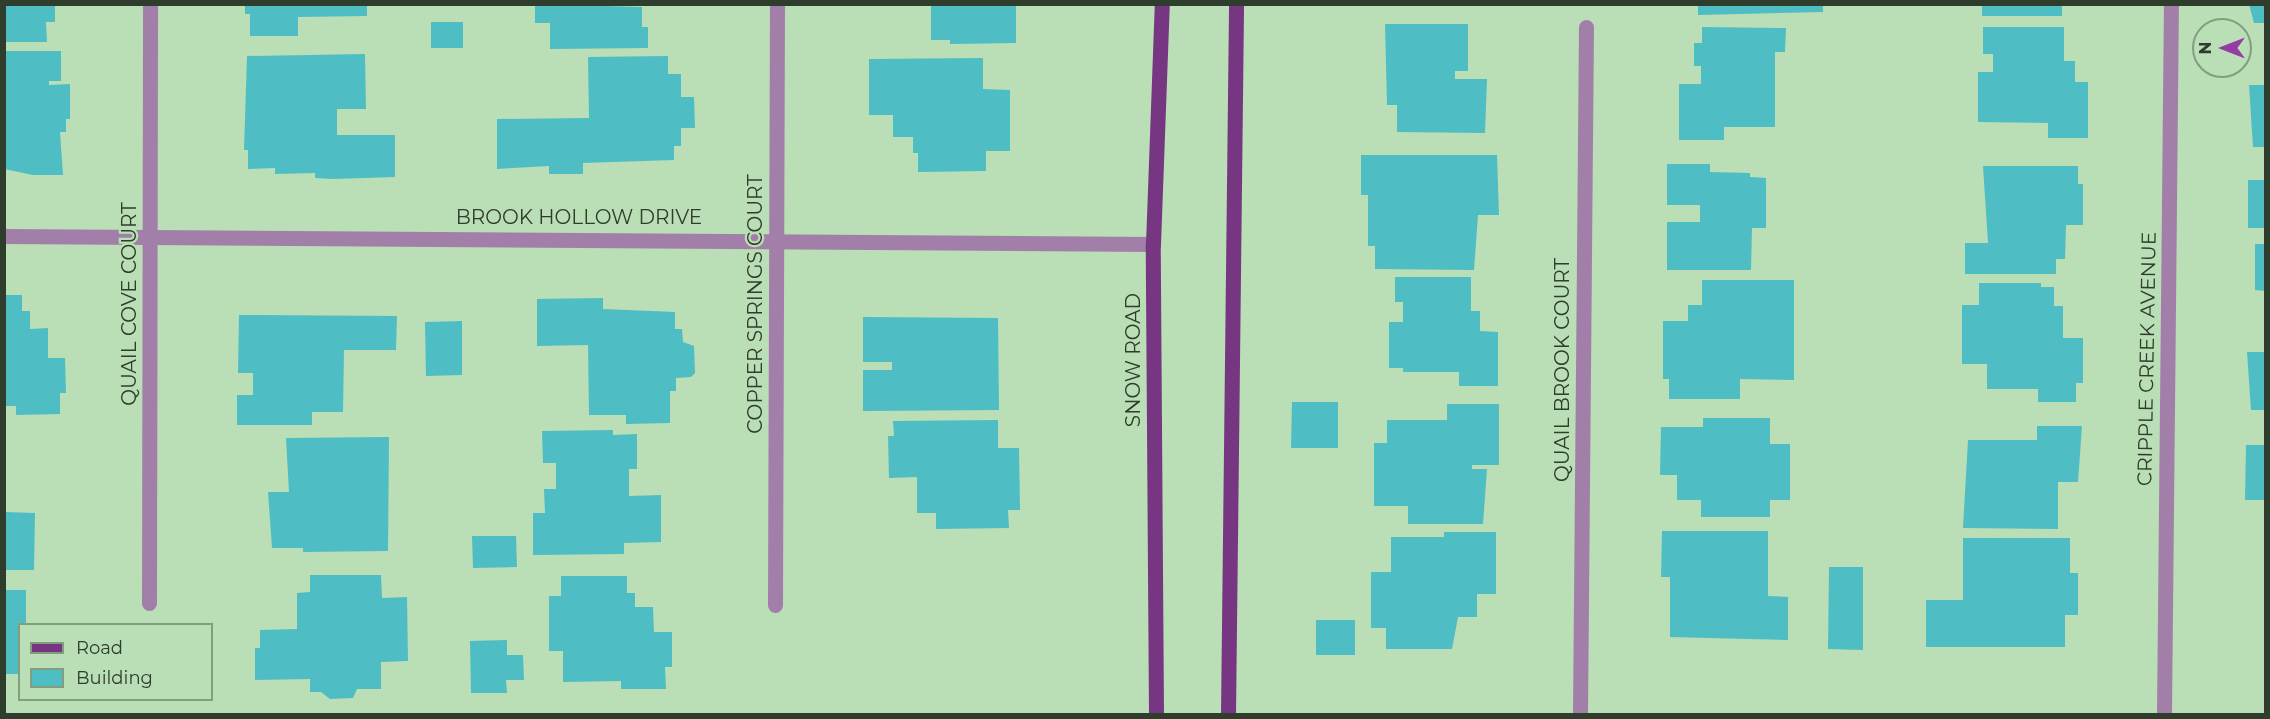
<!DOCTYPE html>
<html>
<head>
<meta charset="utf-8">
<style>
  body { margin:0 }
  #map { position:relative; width:2270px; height:719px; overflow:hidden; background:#badeb5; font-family:Montserrat,sans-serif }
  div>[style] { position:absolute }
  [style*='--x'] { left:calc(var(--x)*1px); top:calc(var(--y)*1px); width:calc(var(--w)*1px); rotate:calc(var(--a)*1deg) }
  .building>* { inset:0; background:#4fbdc4 }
  .minor>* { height:15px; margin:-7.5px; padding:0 7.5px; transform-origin:7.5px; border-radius:7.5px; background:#a27fa9 }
  .major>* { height:15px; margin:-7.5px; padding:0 7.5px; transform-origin:7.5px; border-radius:7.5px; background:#763682 }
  span { translate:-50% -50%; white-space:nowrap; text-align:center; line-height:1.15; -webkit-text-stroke:4.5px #badeb5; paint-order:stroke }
  .street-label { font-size:20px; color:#2f3d2c }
  .frame { position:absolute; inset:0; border:6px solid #2f3d2c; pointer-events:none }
  .legend { position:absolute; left:18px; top:623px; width:195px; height:78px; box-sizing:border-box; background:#badeb5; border:2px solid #829e7e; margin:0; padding:8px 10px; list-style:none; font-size:18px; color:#2f3d2c }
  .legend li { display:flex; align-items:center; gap:12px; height:30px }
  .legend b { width:30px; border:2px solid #829e7e }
  .north { position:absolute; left:2192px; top:18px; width:60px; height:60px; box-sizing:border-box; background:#badeb5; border:2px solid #829e7e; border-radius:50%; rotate:270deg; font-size:16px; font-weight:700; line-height:24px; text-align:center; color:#2f3d2c }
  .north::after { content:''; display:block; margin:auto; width:21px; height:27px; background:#953ba5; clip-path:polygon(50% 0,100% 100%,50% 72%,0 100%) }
</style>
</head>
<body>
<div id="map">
  <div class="building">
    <div style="clip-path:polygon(4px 4px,55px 4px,55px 22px,46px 22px,47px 42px,4px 42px)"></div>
    <div style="clip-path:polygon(245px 4px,367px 4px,367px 16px,298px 17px,298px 36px,250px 36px,250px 14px,245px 14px)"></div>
    <div style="clip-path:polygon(535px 4px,642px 7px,642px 27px,648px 27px,648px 48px,550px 49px,550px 23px,535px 23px)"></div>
    <div style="clip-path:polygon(931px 4px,1016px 4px,1016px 43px,950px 44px,950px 40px,931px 40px)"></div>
    <div style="clip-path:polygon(1698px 4px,1823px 4px,1823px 12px,1698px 15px)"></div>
    <div style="clip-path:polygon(1982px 4px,2062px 4px,2062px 16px,1982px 16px)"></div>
    <div style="clip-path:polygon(2249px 4px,2266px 4px,2266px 23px,2254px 23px)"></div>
    <div style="clip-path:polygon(431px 22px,463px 22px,463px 48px,431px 48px)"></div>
    <div style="clip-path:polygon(1385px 24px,1468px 24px,1468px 71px,1455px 71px,1455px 79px,1487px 79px,1485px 133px,1397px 132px,1397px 105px,1387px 105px)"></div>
    <div style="clip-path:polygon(1702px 27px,1786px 28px,1785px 52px,1775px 52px,1775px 127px,1724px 127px,1724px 140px,1679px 140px,1679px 84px,1701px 84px,1701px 66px,1694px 66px,1694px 43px,1702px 43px)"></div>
    <div style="clip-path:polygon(1983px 27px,2064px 27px,2064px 61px,2075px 61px,2075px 82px,2088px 82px,2088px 138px,2048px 138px,2048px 123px,1978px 122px,1978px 72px,1993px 72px,1993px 54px,1983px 54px)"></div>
    <div style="clip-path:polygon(4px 51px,61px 51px,61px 81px,49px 81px,49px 85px,70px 84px,70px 119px,66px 119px,66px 132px,60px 132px,63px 175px,33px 175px,4px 169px)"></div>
    <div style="clip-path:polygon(365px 54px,366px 109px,337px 109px,337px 135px,395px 135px,395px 177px,333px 179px,315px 178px,315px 173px,275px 174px,275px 168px,248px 169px,248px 150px,244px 150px,247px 56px)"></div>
    <div style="clip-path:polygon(668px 56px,668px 74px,681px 74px,681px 97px,694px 97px,695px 128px,681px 128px,681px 146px,674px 146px,674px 160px,583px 163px,583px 174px,549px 174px,549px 166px,497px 169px,497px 119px,589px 118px,588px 57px)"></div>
    <div style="clip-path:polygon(983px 58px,983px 89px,1010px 90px,1010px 151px,986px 151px,986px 171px,918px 172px,918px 153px,913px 153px,913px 137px,893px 137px,893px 115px,869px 115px,869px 59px)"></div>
    <div style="clip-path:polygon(2249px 85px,2266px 85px,2266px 147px,2253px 147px)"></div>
    <div style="clip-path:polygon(1361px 155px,1497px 155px,1499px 215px,1478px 215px,1474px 270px,1375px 269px,1375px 246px,1368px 246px,1368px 195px,1361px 195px)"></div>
    <div style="clip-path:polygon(1667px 164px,1710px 164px,1710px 172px,1750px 173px,1750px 177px,1766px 178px,1766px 228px,1752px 228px,1751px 270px,1667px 270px,1667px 222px,1700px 222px,1700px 205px,1667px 205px)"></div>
    <div style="clip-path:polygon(1983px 166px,2078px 166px,2078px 184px,2083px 184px,2083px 225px,2066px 225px,2065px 259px,2056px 259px,2056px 274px,1965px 274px,1965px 243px,1988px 243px)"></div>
    <div style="clip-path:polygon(2248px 180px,2266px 180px,2266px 228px,2248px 228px)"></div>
    <div style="clip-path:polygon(2255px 244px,2266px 244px,2266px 291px,2255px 290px)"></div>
    <div style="clip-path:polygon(1395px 277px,1471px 277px,1471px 311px,1480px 311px,1480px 331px,1498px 332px,1498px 386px,1459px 386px,1459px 372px,1403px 372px,1403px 368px,1389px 368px,1389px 322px,1403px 322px,1403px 302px,1395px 302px)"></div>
    <div style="clip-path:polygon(1702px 280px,1794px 280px,1794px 380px,1740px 379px,1740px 399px,1669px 399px,1669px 379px,1663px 379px,1663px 321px,1688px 321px,1688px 305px,1702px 305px)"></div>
    <div style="clip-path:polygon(1979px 283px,2041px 283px,2041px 287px,2054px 287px,2054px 306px,2063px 306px,2063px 338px,2083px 338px,2083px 383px,2076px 383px,2076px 402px,2038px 402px,2038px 389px,1987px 389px,1987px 364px,1962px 364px,1962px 305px,1979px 305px)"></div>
    <div style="clip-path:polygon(4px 295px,22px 295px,22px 311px,30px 311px,30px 329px,48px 328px,48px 358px,65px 358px,66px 393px,60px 393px,60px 414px,16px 415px,16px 406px,4px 406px)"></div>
    <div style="clip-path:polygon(603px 298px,603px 309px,675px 312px,675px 329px,682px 329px,683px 342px,694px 346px,695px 373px,691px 377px,676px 378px,676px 391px,670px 391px,670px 423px,626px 424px,626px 415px,589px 415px,588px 345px,537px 346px,537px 299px)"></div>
    <div style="clip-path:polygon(239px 315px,397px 316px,396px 350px,344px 350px,343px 412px,312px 412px,312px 425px,237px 425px,237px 395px,253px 395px,253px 373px,238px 373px)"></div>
    <div style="clip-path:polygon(863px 317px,998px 318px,999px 410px,863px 411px,863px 370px,892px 370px,892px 362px,863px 362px)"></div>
    <div style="clip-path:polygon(462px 321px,462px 375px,426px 376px,425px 322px)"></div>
    <div style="clip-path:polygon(2247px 352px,2266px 352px,2266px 410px,2251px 410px)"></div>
    <div style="clip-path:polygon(1292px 402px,1338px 402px,1338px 448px,1291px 448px)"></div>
    <div style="clip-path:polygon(1447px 404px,1499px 404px,1499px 465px,1472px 465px,1472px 469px,1487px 469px,1483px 524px,1408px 524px,1408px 506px,1374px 506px,1374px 443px,1387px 443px,1387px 420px,1447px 420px)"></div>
    <div style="clip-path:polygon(1703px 418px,1770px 418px,1770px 444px,1790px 444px,1790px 500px,1770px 500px,1770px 517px,1701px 517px,1701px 500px,1677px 500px,1677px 475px,1660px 475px,1661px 427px,1703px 427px)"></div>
    <div style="clip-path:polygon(998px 420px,998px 448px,1019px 448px,1020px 510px,1008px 510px,1009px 528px,936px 529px,936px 513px,917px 513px,917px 477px,889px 478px,888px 436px,894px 436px,893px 421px)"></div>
    <div style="clip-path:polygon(2037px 426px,2082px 426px,2078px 482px,2058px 482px,2058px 529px,1963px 528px,1968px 440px,2037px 440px)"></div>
    <div style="clip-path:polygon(613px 430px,613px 435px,637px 434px,637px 469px,629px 469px,629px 496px,661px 495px,661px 542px,624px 543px,624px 554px,533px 555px,533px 513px,545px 513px,544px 489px,556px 489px,556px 463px,543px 463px,542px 431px)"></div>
    <div style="clip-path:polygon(389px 437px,388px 551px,303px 552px,303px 548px,272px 548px,268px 492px,289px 492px,286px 438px)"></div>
    <div style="clip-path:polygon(2246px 445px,2266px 445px,2266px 500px,2245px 500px)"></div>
    <div style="clip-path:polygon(4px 512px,35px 513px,34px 570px,4px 570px)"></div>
    <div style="clip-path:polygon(1662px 531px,1768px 531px,1768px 596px,1788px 597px,1788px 640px,1670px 637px,1670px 577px,1661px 577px)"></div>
    <div style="clip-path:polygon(1444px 532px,1496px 532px,1496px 594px,1477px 594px,1477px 617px,1458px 617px,1452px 649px,1386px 649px,1386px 628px,1371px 628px,1371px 572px,1391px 572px,1391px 537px,1444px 537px)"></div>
    <div style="clip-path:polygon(472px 536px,516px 536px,517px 567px,473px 568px)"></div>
    <div style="clip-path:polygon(1963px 538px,2070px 538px,2070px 573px,2078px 573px,2078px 615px,2065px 615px,2065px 647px,1926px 647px,1926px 600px,1963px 600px)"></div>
    <div style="clip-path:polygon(1829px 567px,1863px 567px,1863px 650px,1828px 649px)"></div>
    <div style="clip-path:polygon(310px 575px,381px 575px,382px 598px,407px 597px,408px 661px,381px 662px,381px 689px,357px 689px,353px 698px,330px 699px,321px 692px,310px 692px,310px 679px,255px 680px,255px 648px,260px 648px,260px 630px,297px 629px,297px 593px,310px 592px)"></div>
    <div style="clip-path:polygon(561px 576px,627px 576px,627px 593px,635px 593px,635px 607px,653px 607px,654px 632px,672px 632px,672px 667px,665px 667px,666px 689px,621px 689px,621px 681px,563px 682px,563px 651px,549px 651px,549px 596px,561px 596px)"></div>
    <div style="clip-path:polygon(4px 590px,26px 590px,26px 624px,20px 624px,20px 674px,4px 674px)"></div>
    <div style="clip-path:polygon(1316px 620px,1355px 620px,1355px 655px,1316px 655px)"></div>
    <div style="clip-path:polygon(507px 640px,507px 655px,523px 655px,524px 680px,506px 680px,507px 693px,471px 693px,470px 641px)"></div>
  </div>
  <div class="minor">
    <div style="--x:4;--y:236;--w:1149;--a:0.4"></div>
    <div style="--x:149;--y:603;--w:599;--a:-89.9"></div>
    <div style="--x:775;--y:605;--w:601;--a:-89.81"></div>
    <div style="--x:1580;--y:714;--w:687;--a:-89.5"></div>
    <div style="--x:2164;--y:714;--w:710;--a:-89.44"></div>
  </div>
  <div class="major">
    <div style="--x:1156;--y:714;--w:470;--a:-90.4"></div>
    <div style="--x:1153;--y:244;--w:240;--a:-87.9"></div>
    <div style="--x:1228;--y:714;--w:710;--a:-89.35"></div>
  </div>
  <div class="street-label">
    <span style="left:579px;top:217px">BROOK HOLLOW DRIVE</span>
    <span style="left:129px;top:304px;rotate:-90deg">QUAIL COVE COURT</span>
    <span style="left:755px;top:304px;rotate:-90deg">COPPER SPRINGS COURT</span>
    <span style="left:2147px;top:359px;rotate:-89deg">CRIPPLE CREEK AVENUE</span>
    <span style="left:1133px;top:360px;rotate:-90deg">SNOW ROAD</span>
    <span style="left:1562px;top:370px;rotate:-90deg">QUAIL BROOK COURT</span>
  </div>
  <div class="frame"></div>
  <ul class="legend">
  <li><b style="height:8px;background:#763682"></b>Road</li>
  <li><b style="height:16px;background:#4fbdc4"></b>Building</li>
  </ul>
  <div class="north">N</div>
</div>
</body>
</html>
